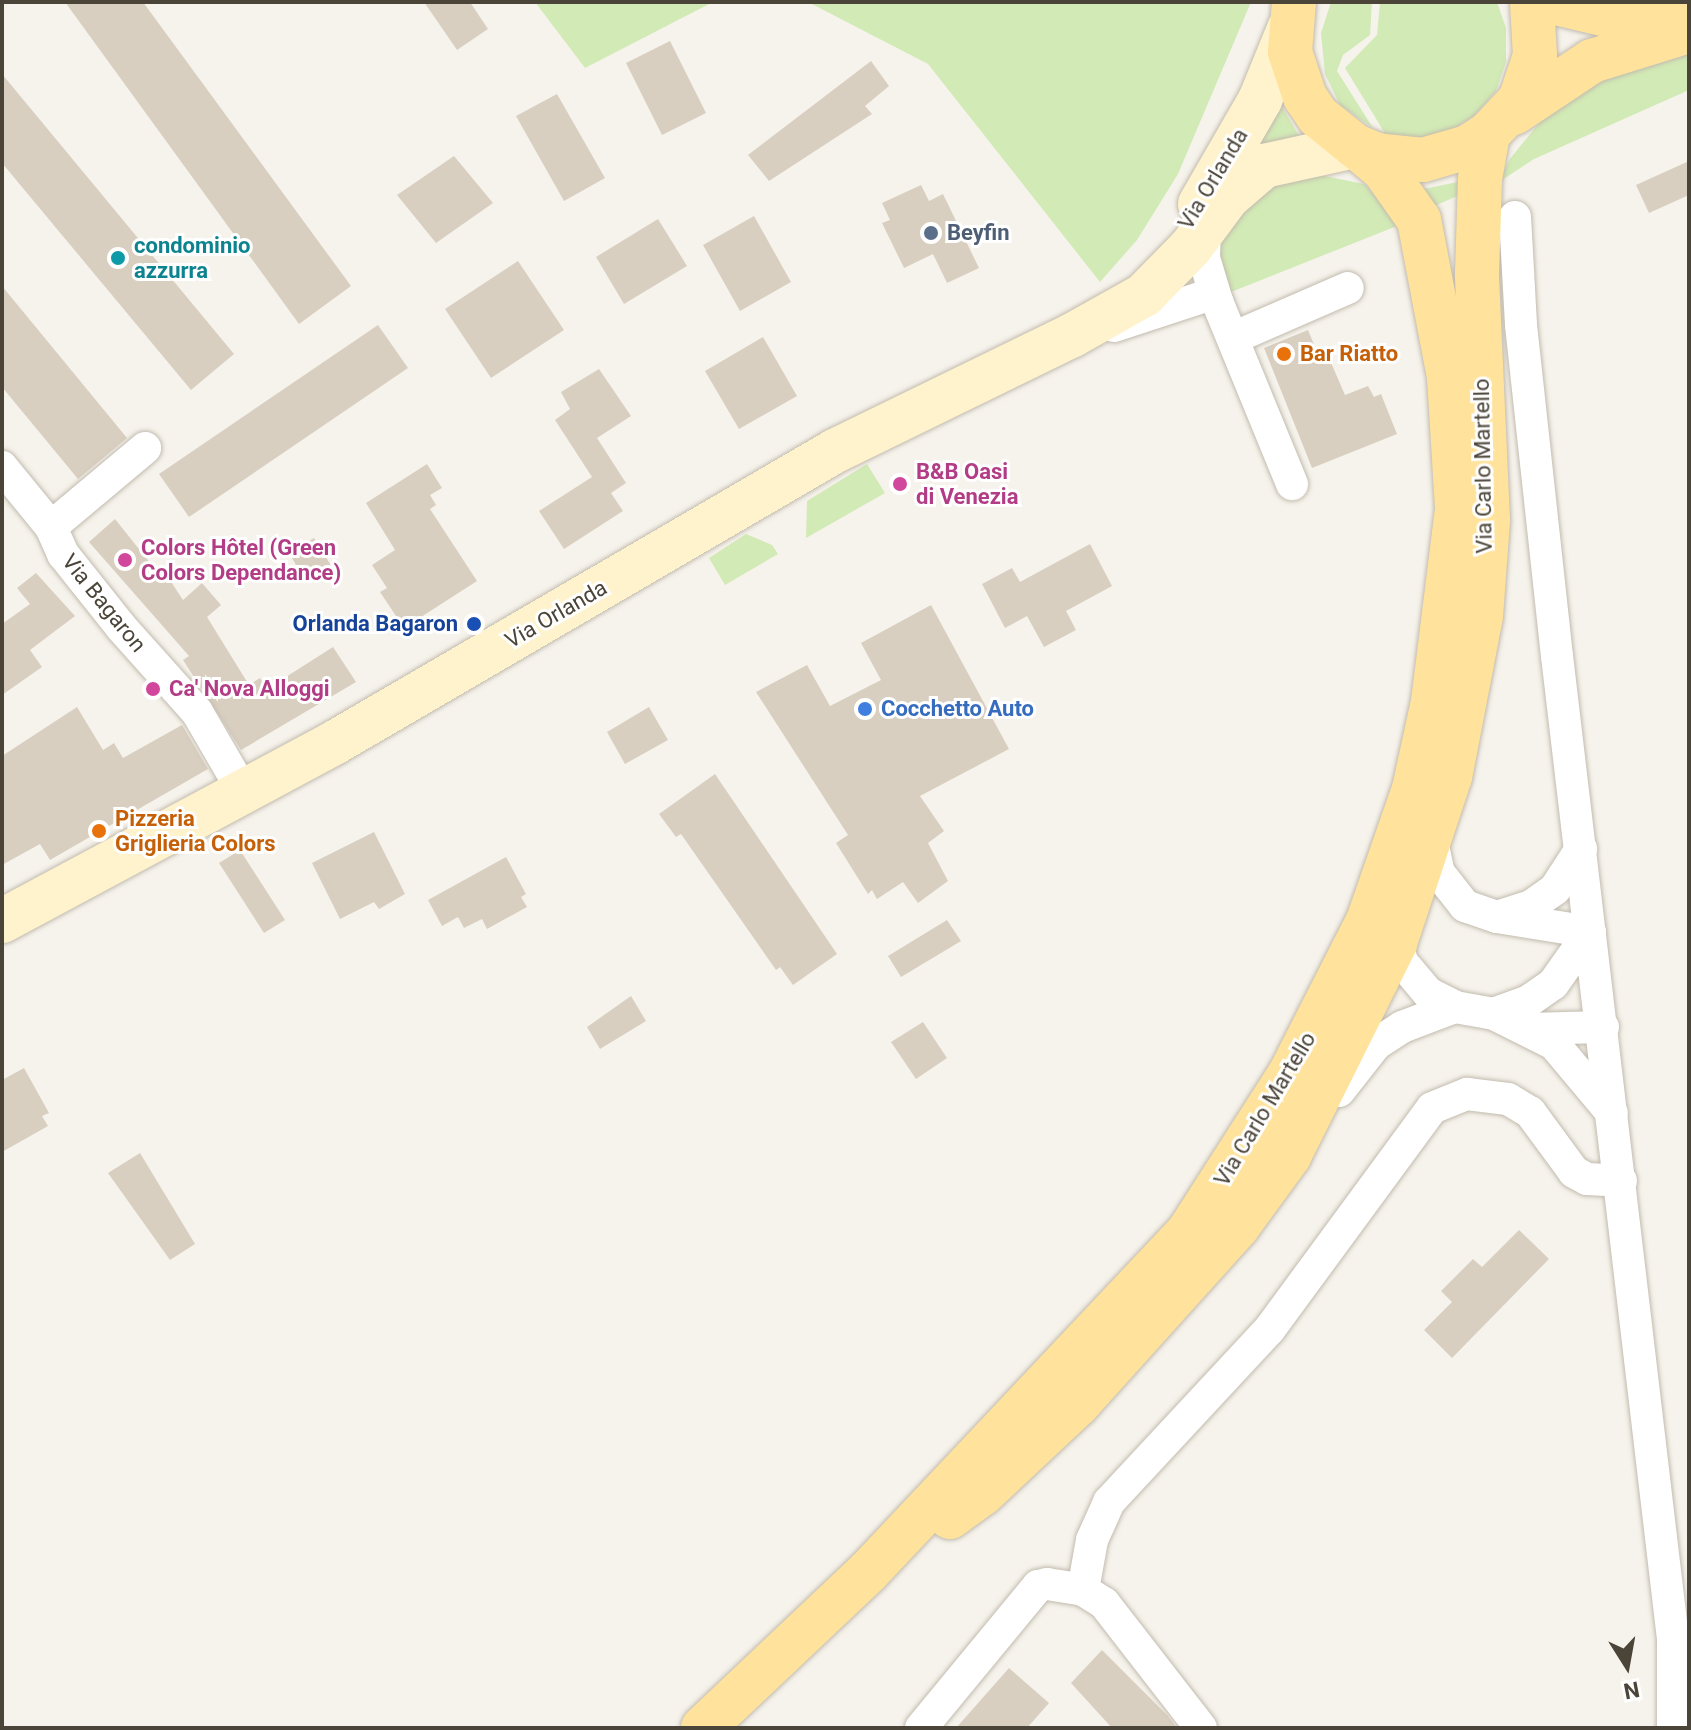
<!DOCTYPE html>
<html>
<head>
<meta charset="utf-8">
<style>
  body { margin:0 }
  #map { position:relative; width:1691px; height:1730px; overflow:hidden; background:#f6f3ec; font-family:Roboto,sans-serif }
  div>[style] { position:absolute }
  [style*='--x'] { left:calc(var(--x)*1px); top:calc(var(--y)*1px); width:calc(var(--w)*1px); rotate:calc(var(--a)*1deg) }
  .green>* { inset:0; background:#d2eab5 }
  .building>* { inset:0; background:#d8cfc1 }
  .roads { filter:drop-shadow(0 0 2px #c2bbae) drop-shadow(0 0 2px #c2bbae) }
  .street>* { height:32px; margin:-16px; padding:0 16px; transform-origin:16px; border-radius:16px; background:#fff }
  .secondary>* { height:44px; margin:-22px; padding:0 22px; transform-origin:22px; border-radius:22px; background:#fff3cd }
  .primary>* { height:44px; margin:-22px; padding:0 22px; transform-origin:22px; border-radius:22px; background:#ffe39c }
  .dots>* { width:22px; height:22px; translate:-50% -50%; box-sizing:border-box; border:4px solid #fff; border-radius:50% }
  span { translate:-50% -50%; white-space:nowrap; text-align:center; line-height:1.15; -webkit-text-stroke:6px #fff; paint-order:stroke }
  .street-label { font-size:22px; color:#4b4439 }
  .service-label { font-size:22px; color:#4e5e75; font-weight:700 }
  .left { translate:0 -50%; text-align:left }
  .culture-label { font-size:22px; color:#0d838f; font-weight:700 }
  .food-label { font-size:22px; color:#c56008; font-weight:700 }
  .hotel-label { font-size:22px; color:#b23c85; font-weight:700 }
  .transit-label { font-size:22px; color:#164399; font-weight:700 }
  .right { translate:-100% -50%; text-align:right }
  .shop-label { font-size:22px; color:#366cbe; font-weight:700 }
  .frame { position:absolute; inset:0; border:4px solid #4b4439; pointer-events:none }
  .north { position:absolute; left:1587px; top:1626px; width:80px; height:80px; -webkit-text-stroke:6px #fff; paint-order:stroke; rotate:169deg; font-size:22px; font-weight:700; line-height:32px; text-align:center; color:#4b4439 }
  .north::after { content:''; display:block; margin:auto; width:28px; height:36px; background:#4b4439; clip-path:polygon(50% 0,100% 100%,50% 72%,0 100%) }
</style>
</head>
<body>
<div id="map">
  <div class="green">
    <div style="clip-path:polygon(535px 2px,713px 2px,585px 68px)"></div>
    <div style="clip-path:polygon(808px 2px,1251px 2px,1178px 174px,1137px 240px,1100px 282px,928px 64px)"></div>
    <div style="clip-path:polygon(1331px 2px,1372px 2px,1370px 35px,1343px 55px,1337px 71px,1373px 128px,1340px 105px,1325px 74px,1321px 33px)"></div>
    <div style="clip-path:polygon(1380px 2px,1497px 2px,1506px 28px,1506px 62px,1496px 91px,1475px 115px,1449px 132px,1419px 138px,1386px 135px,1345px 68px,1377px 35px)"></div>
    <div style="clip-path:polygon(1689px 46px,1689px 90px,1534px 159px,1499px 182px,1509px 160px,1544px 117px,1577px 87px)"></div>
    <div style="clip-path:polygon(1277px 98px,1302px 141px,1253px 156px)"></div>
    <div style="clip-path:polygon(1310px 173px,1364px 184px,1402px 224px,1231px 292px,1217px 265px,1220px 238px,1270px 184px)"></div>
    <div style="clip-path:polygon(1472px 179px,1471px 190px,1430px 208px,1419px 190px)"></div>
    <div style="clip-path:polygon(867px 464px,885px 493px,806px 538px,807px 501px)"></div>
    <div style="clip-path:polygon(746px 534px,772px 545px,778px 554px,725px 585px,709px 558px)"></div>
  </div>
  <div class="building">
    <div style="clip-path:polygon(65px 2px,143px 2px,351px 286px,299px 324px)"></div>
    <div style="clip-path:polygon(424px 2px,470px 2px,488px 29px,457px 50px)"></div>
    <div style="clip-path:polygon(670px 41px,706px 113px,662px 135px,626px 63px)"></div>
    <div style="clip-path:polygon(871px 61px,889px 86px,865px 106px,872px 114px,769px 181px,748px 155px)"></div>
    <div style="clip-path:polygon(2px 74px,234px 354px,191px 390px,2px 163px)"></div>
    <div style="clip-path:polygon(557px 94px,605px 178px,564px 201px,516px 116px)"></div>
    <div style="clip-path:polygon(454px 156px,493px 203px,436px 243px,397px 195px)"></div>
    <div style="clip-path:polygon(1689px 161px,1689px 195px,1649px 213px,1636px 185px)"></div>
    <div style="clip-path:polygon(921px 185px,929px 201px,943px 194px,979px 268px,947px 283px,933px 254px,904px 268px,882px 223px,890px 220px,882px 203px)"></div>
    <div style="clip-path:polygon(754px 216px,791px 282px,740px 311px,703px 245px)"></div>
    <div style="clip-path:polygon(658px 219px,687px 266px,624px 304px,596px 257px)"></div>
    <div style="clip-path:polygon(518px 261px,564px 330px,491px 378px,445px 309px)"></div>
    <div style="clip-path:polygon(2px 286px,127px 438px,78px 479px,2px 387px)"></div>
    <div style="clip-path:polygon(378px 325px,408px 368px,189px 517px,159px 474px)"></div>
    <div style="clip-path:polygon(1308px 330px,1321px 361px,1329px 358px,1345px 395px,1368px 386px,1374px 397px,1381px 394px,1397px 434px,1312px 468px,1264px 348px)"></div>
    <div style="clip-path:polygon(763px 337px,797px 396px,739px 429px,705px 371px)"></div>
    <div style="clip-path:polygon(599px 369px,631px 416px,597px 438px,626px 483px,611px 493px,623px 511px,564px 549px,539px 511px,592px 477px,555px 420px,570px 409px,561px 392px)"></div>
    <div style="clip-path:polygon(427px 464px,442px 488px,430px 495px,436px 505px,430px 509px,477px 581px,404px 628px,380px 592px,387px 588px,372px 565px,395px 550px,366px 503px)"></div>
    <div style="clip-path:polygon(115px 519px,159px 574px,164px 571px,183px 600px,202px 583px,221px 605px,207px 617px,249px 685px,260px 678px,267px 689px,333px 647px,356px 682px,241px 750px,183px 660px,189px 656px,89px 542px)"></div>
    <div style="clip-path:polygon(314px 538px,332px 567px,306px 582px,289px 553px)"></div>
    <div style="clip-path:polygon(1090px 544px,1112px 586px,1066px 611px,1076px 630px,1044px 647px,1027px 616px,1005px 628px,982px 584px,1012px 568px,1020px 582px)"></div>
    <div style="clip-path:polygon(36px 573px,75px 616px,30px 650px,42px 667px,2px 695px,2px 624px,30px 604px,17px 588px)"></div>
    <div style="clip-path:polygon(931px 605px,1009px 749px,920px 796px,944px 831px,928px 843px,948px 881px,918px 903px,903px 882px,877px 899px,872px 890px,868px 894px,836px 843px,848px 835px,756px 692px,807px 665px,830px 706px,881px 680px,861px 643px)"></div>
    <div style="clip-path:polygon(77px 707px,103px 750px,114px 743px,123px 758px,182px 725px,208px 769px,50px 860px,40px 844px,2px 865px,2px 756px)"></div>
    <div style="clip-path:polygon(649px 707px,668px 740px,625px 764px,607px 732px)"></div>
    <div style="clip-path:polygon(715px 774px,837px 954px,793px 985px,780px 967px,776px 970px,681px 834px,676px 837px,659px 814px)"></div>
    <div style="clip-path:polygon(374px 832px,405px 894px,379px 909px,374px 902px,340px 919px,312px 863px)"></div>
    <div style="clip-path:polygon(240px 850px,285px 920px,264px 933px,219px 863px)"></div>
    <div style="clip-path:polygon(506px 857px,526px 894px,521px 897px,527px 907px,487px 929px,482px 919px,464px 928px,458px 917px,442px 926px,428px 900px)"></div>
    <div style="clip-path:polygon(947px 920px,961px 941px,901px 977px,888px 956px)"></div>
    <div style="clip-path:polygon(631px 996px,646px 1021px,600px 1049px,587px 1027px)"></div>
    <div style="clip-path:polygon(923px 1022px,947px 1058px,916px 1079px,891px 1042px)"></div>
    <div style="clip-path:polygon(24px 1068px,49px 1113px,42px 1116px,48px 1126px,2px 1152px,2px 1080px)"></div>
    <div style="clip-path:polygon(140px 1153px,195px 1244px,170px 1260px,108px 1173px)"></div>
    <div style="clip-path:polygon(1519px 1230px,1549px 1259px,1452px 1358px,1424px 1330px,1452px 1302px,1441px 1291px,1473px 1259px,1482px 1267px)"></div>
    <div style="clip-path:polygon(1102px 1650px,1168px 1716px,1177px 1728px,1112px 1728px,1071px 1683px)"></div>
    <div style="clip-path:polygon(1009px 1668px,1049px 1703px,1027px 1728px,956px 1728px)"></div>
  </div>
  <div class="roads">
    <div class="street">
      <div style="--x:1515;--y:217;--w:108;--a:86.8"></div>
      <div style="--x:1521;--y:325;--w:333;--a:83.8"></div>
      <div style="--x:1557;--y:656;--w:990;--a:83.27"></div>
      <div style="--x:1673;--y:1639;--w:89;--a:90"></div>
      <div style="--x:1217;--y:301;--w:198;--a:67.7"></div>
      <div style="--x:1114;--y:326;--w:97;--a:-18.1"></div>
      <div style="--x:1206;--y:296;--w:12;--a:24"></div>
      <div style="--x:1217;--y:301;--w:45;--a:-106.8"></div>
      <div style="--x:1204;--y:258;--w:30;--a:-88"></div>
      <div style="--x:1233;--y:338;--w:125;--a:-23.5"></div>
      <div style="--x:2;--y:467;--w:77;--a:50.8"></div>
      <div style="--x:51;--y:527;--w:123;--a:-40"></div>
      <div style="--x:51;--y:527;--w:30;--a:66"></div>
      <div style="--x:63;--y:554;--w:93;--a:51.5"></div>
      <div style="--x:121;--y:627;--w:114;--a:48.2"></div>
      <div style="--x:197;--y:712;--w:94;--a:59.9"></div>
      <div style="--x:1432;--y:841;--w:33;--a:78"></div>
      <div style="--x:1439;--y:873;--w:42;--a:51.8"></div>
      <div style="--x:1465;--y:906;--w:34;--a:19"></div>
      <div style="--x:1497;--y:917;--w:94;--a:9.2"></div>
      <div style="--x:1590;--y:932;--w:64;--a:125.4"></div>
      <div style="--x:1553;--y:984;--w:29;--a:145"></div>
      <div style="--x:1529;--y:1001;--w:37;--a:160"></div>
      <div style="--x:1497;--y:917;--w:36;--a:-18"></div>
      <div style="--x:1531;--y:906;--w:29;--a:-35"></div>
      <div style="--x:1555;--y:889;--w:48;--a:-57"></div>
      <div style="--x:1393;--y:930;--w:33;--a:74"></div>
      <div style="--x:1402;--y:962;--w:40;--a:50"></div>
      <div style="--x:1428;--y:993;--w:30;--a:27"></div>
      <div style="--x:1455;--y:1007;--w:40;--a:10"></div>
      <div style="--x:1494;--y:1014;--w:67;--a:26.6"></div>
      <div style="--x:1554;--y:1044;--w:90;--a:50"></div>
      <div style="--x:1528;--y:1029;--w:75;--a:-1.5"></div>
      <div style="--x:1339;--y:1091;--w:60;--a:-51.8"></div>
      <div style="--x:1376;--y:1044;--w:31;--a:-33"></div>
      <div style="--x:1402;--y:1027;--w:57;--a:-20.7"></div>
      <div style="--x:1083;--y:1590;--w:51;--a:-79.8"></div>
      <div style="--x:1092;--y:1540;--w:42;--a:-65.9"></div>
      <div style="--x:1109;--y:1502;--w:235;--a:-47.1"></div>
      <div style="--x:1269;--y:1330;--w:275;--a:-53.7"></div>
      <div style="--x:1432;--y:1108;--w:38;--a:-22"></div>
      <div style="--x:1467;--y:1094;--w:41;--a:7"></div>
      <div style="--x:1508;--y:1099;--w:26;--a:31"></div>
      <div style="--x:1530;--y:1112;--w:74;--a:53.7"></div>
      <div style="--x:1574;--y:1172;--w:15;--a:28"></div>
      <div style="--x:1587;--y:1179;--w:34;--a:3"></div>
      <div style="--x:921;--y:1728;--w:184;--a:-50.5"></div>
      <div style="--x:1038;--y:1586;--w:9;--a:-13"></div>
      <div style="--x:1047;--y:1584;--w:36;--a:9"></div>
      <div style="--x:1083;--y:1590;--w:25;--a:32"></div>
      <div style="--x:1104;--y:1603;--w:158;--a:52.2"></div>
    </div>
    <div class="secondary">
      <div style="--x:1200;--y:204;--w:120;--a:-60"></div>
      <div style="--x:1260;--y:100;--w:77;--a:-67.8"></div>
      <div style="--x:2;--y:921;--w:377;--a:-28.2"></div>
      <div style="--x:334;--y:743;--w:580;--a:-30.24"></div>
      <div style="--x:835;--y:451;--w:263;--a:-26"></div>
      <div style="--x:1071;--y:336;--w:84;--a:-29.3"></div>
      <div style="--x:1144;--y:295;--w:67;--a:-45.6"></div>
      <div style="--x:1191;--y:247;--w:62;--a:-53.5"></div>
      <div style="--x:1228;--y:197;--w:48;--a:-40.7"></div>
      <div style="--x:1264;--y:166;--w:93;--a:-12.4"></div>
    </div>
    <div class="primary">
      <div style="--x:1294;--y:2;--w:50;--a:94.6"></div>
      <div style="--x:1290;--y:52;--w:47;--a:71.6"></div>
      <div style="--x:1305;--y:97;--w:23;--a:56"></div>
      <div style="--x:1318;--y:116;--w:48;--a:39"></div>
      <div style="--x:1355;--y:146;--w:24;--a:22"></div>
      <div style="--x:1377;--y:155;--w:46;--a:6.2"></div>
      <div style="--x:1423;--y:160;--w:47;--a:-16.1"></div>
      <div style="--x:1468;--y:147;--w:24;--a:-33"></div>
      <div style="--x:1488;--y:134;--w:47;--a:-46.7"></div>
      <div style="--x:1520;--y:100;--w:46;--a:-71.2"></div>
      <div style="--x:1535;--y:56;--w:54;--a:-93.2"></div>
      <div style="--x:1552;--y:2;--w:61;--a:13.3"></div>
      <div style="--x:1611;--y:16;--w:78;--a:-3.7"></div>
      <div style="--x:1514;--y:113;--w:94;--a:-33.7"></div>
      <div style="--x:1592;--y:61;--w:102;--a:-17.2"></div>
      <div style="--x:950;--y:1517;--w:39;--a:-36"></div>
      <div style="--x:982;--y:1494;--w:132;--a:-43.2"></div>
      <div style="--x:1078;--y:1404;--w:239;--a:-48"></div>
      <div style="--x:1238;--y:1226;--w:87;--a:-53.9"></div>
      <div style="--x:1289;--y:1156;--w:238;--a:-63.5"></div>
      <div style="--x:1395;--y:943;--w:175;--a:-71.7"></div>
      <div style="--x:1450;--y:777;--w:164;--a:-79.1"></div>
      <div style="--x:1481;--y:616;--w:96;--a:-85.8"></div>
      <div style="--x:1488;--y:520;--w:246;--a:-92.6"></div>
      <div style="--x:1477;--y:274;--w:95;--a:-88.2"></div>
      <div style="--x:1480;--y:179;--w:46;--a:-79.9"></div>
      <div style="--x:703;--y:1728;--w:227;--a:-43.4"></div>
      <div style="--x:868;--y:1572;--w:468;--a:-46.7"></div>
      <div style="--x:1189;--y:1231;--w:189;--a:-57.3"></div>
      <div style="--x:1291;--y:1072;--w:169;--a:-63"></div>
      <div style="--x:1368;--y:921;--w:140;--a:-70.8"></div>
      <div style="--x:1414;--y:789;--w:89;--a:-77.7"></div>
      <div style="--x:1433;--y:702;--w:195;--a:-82.9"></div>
      <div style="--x:1457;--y:508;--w:131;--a:-93.5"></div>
      <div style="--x:1449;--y:377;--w:160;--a:-100.8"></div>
      <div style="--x:1419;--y:220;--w:61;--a:-125"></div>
      <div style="--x:1384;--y:170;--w:38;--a:-140"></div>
    </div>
  </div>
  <div class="dots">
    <div style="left:931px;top:233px;background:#5c6f8a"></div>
    <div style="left:118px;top:258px;background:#0f9aa8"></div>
    <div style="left:1284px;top:354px;background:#e8710a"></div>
    <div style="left:900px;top:484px;background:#d1479c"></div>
    <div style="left:125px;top:560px;background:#d1479c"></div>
    <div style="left:474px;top:624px;background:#1a4fb4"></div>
    <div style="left:153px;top:689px;background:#d1479c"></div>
    <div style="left:865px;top:709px;background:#3f7fe0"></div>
    <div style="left:99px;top:831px;background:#e8710a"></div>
  </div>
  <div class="street-label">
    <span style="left:1213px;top:179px;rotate:-59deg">Via Orlanda</span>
    <span style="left:1483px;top:466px;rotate:-91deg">Via Carlo Martello</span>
    <span style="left:104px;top:603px;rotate:51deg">Via Bagaron</span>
    <span style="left:556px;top:614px;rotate:-30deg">Via Orlanda</span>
    <span style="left:1265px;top:1109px;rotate:-59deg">Via Carlo Martello</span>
  </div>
  <div class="service-label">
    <span class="left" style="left:947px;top:233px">Beyfin</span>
  </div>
  <div class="culture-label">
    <span class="left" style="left:134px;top:258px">condominio<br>azzurra</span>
  </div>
  <div class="food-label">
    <span class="left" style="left:1300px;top:354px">Bar Riatto</span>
    <span class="left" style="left:115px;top:831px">Pizzeria<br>Griglieria Colors</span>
  </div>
  <div class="hotel-label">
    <span class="left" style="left:916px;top:484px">B&amp;B Oasi<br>di Venezia</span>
    <span class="left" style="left:141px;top:560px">Colors Hôtel (Green<br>Colors Dependance)</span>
    <span class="left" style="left:169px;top:689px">Ca' Nova Alloggi</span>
  </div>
  <div class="transit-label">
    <span class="right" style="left:458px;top:624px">Orlanda Bagaron</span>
  </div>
  <div class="shop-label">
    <span class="left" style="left:881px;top:709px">Cocchetto Auto</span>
  </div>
  <div class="frame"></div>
  <div class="north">N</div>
</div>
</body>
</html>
